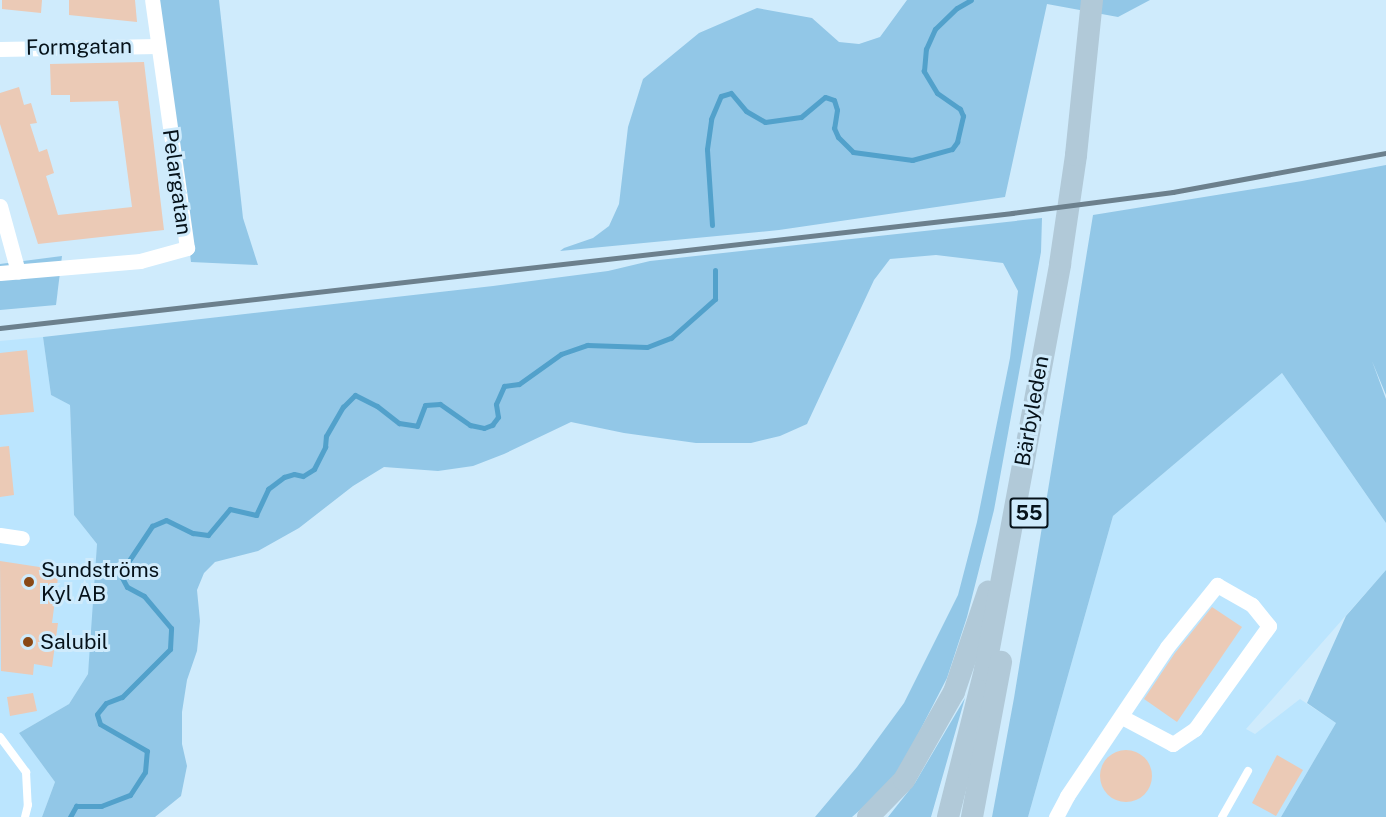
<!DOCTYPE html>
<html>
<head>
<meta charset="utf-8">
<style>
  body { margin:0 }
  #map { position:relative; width:1386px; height:817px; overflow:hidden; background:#cfebfc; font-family:"Public Sans",sans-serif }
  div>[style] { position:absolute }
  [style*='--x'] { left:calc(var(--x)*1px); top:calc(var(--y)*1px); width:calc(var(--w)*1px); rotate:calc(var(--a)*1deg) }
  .built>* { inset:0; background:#bbe5fe }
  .green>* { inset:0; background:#92c7e7 }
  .stream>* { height:5px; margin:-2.5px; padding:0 2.5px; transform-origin:2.5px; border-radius:2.5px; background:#52a1cb }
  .building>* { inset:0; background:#ebcab6 }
  .round { border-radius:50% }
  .service>* { height:8px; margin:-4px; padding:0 4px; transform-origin:4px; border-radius:4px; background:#fff }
  .minor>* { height:15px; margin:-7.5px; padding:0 7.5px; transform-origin:7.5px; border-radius:7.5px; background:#fff }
  .primary>* { height:22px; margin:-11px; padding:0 11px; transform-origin:11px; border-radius:11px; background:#b1c9d8 }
  .rail>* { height:4.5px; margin:-2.25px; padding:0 2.25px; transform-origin:2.25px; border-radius:2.25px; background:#6c808d }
  .dots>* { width:16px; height:16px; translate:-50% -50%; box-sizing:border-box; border:3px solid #cfebfc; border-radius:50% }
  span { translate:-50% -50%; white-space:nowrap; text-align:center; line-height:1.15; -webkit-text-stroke:6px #cfebfc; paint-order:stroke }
  .shield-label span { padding:2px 4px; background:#cfebfc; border:2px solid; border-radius:4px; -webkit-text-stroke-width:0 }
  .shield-label { font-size:20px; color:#06121a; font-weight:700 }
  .street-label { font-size:21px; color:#06121a }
  .poi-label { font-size:21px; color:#06121a }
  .left { translate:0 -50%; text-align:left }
</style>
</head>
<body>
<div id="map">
  <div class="built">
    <div style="clip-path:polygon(43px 337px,51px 395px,70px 405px,74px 515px,97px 544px,95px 607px,88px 674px,69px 704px,19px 733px,55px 782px,42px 817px,0 817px,0 341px)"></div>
    <div style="clip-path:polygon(1282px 373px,1386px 523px,1386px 570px,1246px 729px,1255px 734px,1300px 699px,1336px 723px,1281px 817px,1028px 817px,1113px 516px)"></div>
  </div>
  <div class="green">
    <div style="clip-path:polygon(159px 0,219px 0,243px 218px,258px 265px,191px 262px)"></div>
    <div style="clip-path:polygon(907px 0,1150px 0,1118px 17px,1047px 4px,1005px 197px,779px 230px,560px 251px,564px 248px,593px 238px,609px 226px,619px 204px,628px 127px,643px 79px,699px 33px,757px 8px,812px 18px,839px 42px,859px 44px,880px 37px)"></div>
    <div style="clip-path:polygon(1386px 165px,1386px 395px,1372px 361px,1386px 399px,1386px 523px,1282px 373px,1113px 516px,1028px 817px,992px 817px,1014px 698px,1093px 215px,1302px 181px)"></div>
    <div style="clip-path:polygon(1042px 218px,1041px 252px,994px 510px,967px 617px,947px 678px,895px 779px,852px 817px,815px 817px,857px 767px,904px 703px,958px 595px,977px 522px,1010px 358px,1018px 291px,1003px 263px,936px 255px,890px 259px,874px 280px,807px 424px,780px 436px,751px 443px,696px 443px,624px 433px,571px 422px,504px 454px,473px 466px,438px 471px,384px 467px,353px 486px,299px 528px,258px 551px,215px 562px,204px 573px,197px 590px,200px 621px,197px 651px,187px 680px,182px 712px,182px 744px,187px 766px,181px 796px,155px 817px,42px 817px,55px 782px,19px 733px,69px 704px,88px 674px,97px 544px,74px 515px,70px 405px,51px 395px,43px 337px,493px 286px,608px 271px,650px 261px)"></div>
    <div style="clip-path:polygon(62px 256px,56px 305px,0 310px,0 264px)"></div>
    <div style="clip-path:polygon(1386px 570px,1386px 817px,1281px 817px,1336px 723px,1307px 703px,1346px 616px)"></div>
    <div style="clip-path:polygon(965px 698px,931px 817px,888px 817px,915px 783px)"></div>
  </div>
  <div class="stream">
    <div style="--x:712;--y:225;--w:76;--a:-93.8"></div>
    <div style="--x:707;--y:149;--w:30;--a:-82"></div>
    <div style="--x:711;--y:119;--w:25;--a:-67"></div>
    <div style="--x:721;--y:96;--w:10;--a:-17"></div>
    <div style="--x:731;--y:93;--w:23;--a:50"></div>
    <div style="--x:746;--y:111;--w:22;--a:30"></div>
    <div style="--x:765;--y:122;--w:36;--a:-8"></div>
    <div style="--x:801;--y:117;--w:31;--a:-40"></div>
    <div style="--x:825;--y:97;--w:9;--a:18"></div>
    <div style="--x:834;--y:100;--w:10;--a:73"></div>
    <div style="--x:837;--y:110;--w:18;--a:99"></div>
    <div style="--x:834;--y:128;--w:10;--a:66"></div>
    <div style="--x:838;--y:137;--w:21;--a:45"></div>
    <div style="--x:853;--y:152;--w:60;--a:7.7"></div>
    <div style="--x:912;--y:160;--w:41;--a:-15.4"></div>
    <div style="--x:952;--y:149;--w:9;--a:-54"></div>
    <div style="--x:957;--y:142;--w:27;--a:-77"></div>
    <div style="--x:963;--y:116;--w:8;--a:-113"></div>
    <div style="--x:960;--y:109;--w:28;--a:-145"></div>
    <div style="--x:937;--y:93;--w:26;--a:-121"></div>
    <div style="--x:924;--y:71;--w:22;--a:-85"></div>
    <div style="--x:926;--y:49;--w:22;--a:-66"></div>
    <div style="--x:935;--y:29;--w:30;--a:-44"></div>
    <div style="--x:957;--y:8;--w:16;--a:-30"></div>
    <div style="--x:70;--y:817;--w:13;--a:-61"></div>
    <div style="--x:76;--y:806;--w:25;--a:0"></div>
    <div style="--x:101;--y:806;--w:31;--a:-21"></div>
    <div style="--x:130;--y:795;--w:27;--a:-57"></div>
    <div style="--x:145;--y:772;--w:21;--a:-85"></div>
    <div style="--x:147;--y:751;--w:54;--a:-150.1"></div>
    <div style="--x:100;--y:724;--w:10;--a:-107"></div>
    <div style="--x:97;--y:714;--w:14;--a:-51"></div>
    <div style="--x:106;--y:703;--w:17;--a:-21"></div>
    <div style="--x:122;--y:697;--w:68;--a:-45"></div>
    <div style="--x:170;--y:649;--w:21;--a:-87"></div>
    <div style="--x:171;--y:628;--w:42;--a:-130.2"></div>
    <div style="--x:144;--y:596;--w:19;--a:-152"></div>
    <div style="--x:127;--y:587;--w:15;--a:-118"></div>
    <div style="--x:120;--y:574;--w:58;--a:-56.3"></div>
    <div style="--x:152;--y:526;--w:15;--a:-23"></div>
    <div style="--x:166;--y:520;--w:30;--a:26"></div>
    <div style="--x:193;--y:533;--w:15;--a:8"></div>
    <div style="--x:208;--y:535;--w:34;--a:-50"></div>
    <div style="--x:230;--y:509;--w:27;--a:13"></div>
    <div style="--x:256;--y:515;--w:29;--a:-65"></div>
    <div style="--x:268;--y:489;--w:20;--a:-37"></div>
    <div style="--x:284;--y:477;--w:10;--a:-17"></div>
    <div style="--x:294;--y:474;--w:9;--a:13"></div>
    <div style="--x:303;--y:476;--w:13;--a:-32"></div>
    <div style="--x:314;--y:469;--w:25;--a:-63"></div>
    <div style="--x:325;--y:447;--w:11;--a:-85"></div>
    <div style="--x:326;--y:436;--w:34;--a:-60"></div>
    <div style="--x:343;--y:407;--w:17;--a:-45"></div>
    <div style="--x:355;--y:395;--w:25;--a:27"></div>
    <div style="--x:377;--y:406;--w:28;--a:38"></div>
    <div style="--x:399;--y:423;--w:18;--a:9"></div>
    <div style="--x:417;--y:426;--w:22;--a:-69"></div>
    <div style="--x:425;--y:405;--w:15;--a:-4"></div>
    <div style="--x:440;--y:404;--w:37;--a:35"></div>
    <div style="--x:470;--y:425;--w:14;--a:12"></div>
    <div style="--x:484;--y:428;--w:9;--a:-21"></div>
    <div style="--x:492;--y:425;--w:10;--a:-53"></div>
    <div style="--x:498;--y:417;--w:13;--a:-99"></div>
    <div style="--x:496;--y:404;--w:20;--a:-66"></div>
    <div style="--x:504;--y:386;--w:15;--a:-8"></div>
    <div style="--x:519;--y:384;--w:52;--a:-35.5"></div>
    <div style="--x:561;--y:354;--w:28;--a:-19"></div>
    <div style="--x:587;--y:345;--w:60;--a:1.9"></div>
    <div style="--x:647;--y:347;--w:26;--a:-21"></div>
    <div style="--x:671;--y:338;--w:59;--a:-41.6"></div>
    <div style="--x:715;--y:299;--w:29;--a:-90"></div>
  </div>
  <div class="building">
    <div style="clip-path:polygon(2px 0,42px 0,41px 13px,2px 9px)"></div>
    <div style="clip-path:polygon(69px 0,135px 0,137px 22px,69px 15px)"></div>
    <div style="clip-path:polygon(144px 62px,164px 230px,38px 244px,0 124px,0 93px,19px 87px,24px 105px,31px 103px,37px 123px,30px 124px,39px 152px,47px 149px,54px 173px,46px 176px,58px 215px,132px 207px,118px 101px,70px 102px,70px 95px,51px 95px,50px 64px)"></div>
    <div style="clip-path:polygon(27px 350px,34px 412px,0 415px,0 353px)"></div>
    <div style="clip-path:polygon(9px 446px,14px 495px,0 497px,0 447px)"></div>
    <div style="clip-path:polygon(0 561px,59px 570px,52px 623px,58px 623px,52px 667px,34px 664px,33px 675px,1px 671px)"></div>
    <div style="clip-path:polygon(1212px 607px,1242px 627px,1177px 722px,1144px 699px,1175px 653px)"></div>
    <div style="clip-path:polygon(33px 693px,37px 711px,10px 716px,7px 697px)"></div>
    <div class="round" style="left:1100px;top:750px;width:52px;height:52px"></div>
    <div style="clip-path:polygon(1277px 755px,1303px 770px,1276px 816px,1252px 803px)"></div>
  </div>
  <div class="service">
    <div style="--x:0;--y:737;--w:44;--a:53.4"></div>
    <div style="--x:26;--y:772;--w:33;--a:87"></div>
    <div style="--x:28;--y:805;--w:12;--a:104"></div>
    <div style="--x:1222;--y:817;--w:53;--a:-60.5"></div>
  </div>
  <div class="minor">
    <div style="--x:0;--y:49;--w:157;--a:-1.1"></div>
    <div style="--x:0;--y:206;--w:68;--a:74.7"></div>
    <div style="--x:0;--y:273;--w:141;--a:-4.9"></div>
    <div style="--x:140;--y:261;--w:49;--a:-15.5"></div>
    <div style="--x:187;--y:248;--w:250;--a:-98"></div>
    <div style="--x:0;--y:535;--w:22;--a:8"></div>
    <div style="--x:1056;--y:817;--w:24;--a:-62"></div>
    <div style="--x:1067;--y:796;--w:179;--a:-56.1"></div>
    <div style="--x:1167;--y:647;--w:80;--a:-51.1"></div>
    <div style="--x:1217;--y:585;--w:40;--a:29.7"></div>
    <div style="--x:1252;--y:605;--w:27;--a:51"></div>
    <div style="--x:1269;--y:626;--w:127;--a:125.7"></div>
    <div style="--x:1195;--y:729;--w:27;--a:146"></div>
    <div style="--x:1173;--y:744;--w:58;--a:-152.1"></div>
  </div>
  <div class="primary">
    <div style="--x:868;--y:817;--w:52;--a:-45.8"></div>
    <div style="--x:904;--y:780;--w:101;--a:-60.4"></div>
    <div style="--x:954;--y:692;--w:106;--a:-71.2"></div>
    <div style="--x:948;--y:817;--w:152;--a:-75.9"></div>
    <div style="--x:985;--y:670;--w:413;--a:-79.5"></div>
    <div style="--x:1060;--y:264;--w:110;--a:-81.6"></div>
    <div style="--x:1076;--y:155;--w:156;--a:-84.1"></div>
    <div style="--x:972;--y:817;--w:158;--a:-79.4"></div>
  </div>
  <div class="rail">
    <div style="--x:0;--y:328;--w:1019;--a:-6.48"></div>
    <div style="--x:1012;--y:213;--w:162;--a:-7.4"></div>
    <div style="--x:1173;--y:192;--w:217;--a:-10.4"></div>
  </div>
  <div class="dots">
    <div style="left:29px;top:582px;background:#894815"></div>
    <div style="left:28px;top:642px;background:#894815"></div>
  </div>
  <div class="shield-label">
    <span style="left:1029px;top:513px">55</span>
  </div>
  <div class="street-label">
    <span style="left:79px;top:47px;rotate:-1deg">Formgatan</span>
    <span style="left:177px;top:182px;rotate:82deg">Pelargatan</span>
    <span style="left:1032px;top:411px;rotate:-80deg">Bärbyleden</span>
  </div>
  <div class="poi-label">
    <span class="left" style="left:41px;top:582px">Sundströms<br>Kyl AB</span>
    <span class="left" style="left:40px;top:642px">Salubil</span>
  </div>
</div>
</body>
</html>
